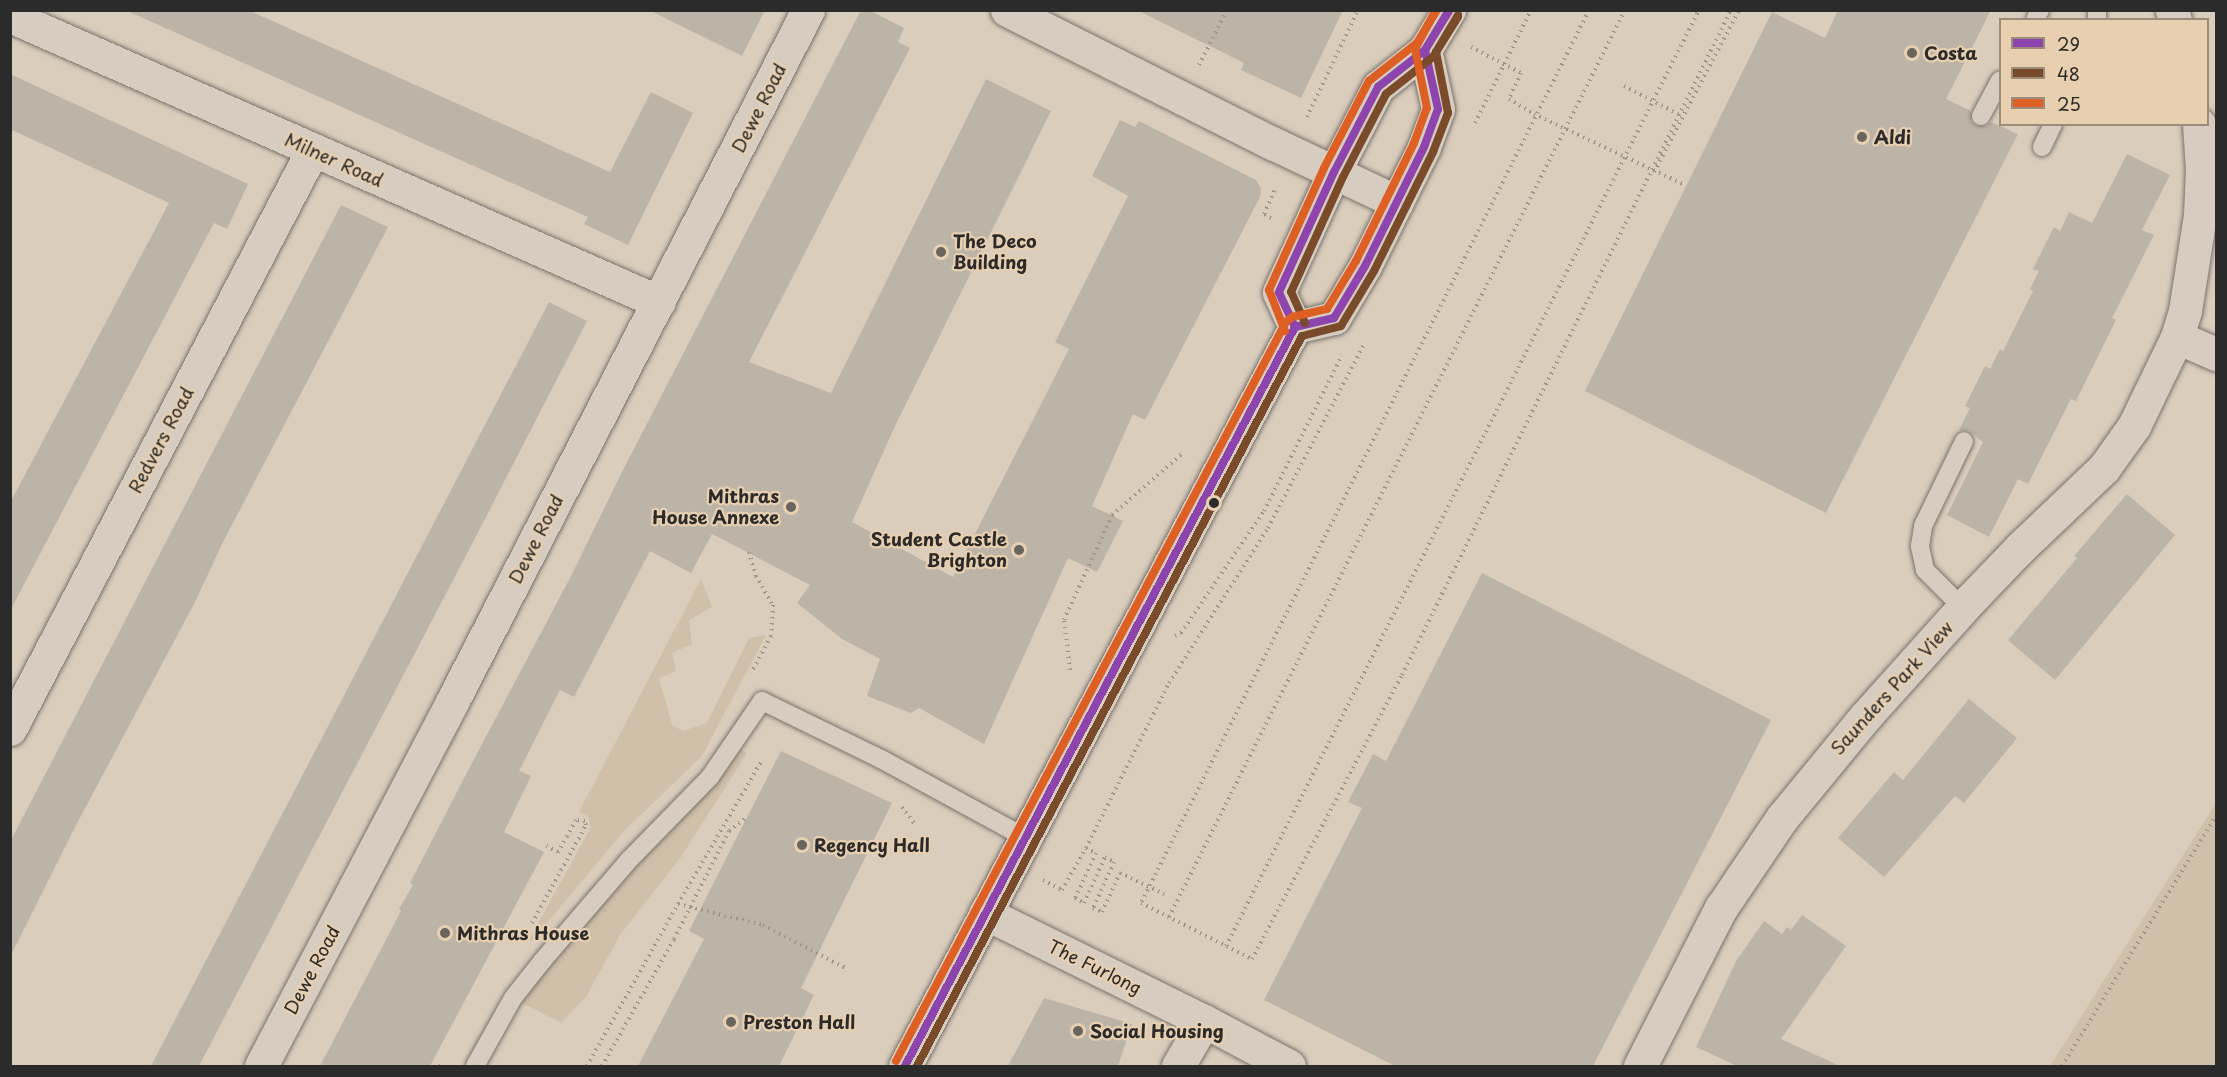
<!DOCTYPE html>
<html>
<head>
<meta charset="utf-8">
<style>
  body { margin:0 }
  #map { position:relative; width:2227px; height:1077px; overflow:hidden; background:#dacdbc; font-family:"Playpen Sans",sans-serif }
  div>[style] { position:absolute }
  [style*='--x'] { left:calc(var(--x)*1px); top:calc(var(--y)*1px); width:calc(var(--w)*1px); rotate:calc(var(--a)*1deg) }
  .green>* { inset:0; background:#d0bfa9 }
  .building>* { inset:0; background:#bdb4a8 }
  .path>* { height:4px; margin-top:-2px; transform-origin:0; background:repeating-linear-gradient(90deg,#9c968d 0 1.5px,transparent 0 6px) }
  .roads { filter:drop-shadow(0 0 2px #7a746c) drop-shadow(0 0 2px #7a746c) }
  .service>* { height:18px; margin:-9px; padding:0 9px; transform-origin:9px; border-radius:9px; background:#d6ccc0 }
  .minor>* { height:33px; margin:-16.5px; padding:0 16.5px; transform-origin:16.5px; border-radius:16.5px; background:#d6ccc0 }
  .primary>* { height:33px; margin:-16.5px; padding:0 16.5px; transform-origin:16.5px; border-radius:16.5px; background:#d6ccc0 }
  .bus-1>* { height:8px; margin:-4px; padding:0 4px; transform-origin:4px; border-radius:4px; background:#8e44ad }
  .bus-2>* { height:8px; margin:-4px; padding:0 4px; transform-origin:4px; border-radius:4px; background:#7a4b2a }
  .bus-3>* { height:8px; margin:-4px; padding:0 4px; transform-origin:4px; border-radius:4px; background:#de5f23 }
  .dots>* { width:16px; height:16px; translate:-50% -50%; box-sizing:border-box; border:3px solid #e7cfaf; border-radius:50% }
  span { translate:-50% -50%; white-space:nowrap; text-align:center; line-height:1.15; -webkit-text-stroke:4.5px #e7cfaf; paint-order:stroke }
  .poi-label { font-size:18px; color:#2b2b2b; font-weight:700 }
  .left { translate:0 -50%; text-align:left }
  .right { translate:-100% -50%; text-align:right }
  .street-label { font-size:18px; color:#2b2b2b }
  .frame { position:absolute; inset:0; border:12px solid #2b2b2b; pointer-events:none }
  .legend { position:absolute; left:1999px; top:18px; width:210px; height:108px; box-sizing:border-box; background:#e7cfaf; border:2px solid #9c8d7a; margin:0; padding:8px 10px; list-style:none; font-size:18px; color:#2b2b2b }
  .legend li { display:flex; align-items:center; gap:12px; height:30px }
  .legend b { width:30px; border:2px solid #9c8d7a }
</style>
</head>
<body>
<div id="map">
  <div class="green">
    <div style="clip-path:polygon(701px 579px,712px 607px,689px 620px,692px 644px,672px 653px,676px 671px,659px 678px,672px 725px,683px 731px,707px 723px,749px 638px,766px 635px,702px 756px,623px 832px,531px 942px,529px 940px,591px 827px,588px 816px,579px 812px)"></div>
    <div style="clip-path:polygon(732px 745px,747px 753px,681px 857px,620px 935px,586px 997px,561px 1023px,513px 998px)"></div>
    <div style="clip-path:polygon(2216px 803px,2216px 1066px,2050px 1066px)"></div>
  </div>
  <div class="building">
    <div style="clip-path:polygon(125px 10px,248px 10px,610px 172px,651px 92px,693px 113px,628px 245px,584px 224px,588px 217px)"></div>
    <div style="clip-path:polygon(649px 10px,765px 10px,742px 56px)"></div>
    <div style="clip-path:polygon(861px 10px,869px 10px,904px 28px,898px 42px,910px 48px,749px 362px,831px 393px,986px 79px,1051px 111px,895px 426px,852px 522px,953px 577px,1069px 349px,1055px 342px,1128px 196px,1092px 176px,1120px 120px,1135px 127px,1139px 121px,1256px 180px,1261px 188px,1260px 197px,1145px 420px,1133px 414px,1092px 506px,1123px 521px,1097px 572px,1068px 558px,984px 744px,919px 708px,911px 713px,867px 696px,880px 659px,842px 639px,797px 603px,810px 585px,712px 534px,691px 573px,650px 551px,574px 697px,560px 690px,519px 771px,531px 776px,504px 832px,544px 852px,430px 1066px,320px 1066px,401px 911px,399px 909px,413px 885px,410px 883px,473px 761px,570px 578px,623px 470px)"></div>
    <div style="clip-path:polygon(1137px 10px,1343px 10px,1301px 98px,1241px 70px,1244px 63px)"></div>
    <div style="clip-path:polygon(1838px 10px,1991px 10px,1946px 99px,1971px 111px,1971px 121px,1976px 126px,1986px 126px,1991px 122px,2018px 134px,1826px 513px,1585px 391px,1772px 12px,1825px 38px)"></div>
    <div style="clip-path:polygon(10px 74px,248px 184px,227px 229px,214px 223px,10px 611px,10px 503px,169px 203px,10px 129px)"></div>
    <div style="clip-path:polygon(2127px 154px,2170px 175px,2142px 230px,2154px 235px,2112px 318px,2116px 320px,2076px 401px,2071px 399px,2028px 484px,2018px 479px,1989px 537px,1947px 515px,1983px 442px,1969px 431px,1959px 430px,1970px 408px,1965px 406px,1985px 366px,1990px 369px,2000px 349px,2003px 351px,2033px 291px,2030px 289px,2039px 271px,2033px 269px,2054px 227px,2060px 231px,2069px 212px,2092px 223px)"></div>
    <div style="clip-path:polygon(341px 205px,388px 227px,223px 542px,195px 602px,74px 829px,10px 957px,10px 842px)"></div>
    <div style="clip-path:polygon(549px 302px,587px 321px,472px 544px,199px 1066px,151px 1066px)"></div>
    <div style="clip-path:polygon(2127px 494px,2175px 535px,2055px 680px,2008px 640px,2077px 558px,2074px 556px)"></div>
    <div style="clip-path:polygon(1482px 573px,1771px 720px,1593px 1066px,1395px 1066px,1264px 1000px,1362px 808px,1348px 802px,1373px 754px,1386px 761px)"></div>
    <div style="clip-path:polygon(1969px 699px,2017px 738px,1964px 803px,1955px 796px,1884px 877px,1838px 838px,1894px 772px,1903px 780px)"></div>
    <div style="clip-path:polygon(781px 751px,892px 803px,801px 988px,814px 995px,779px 1066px,638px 1066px,704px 939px,689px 931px)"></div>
    <div style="clip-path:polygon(1802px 915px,1846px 946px,1781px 1039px,1840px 1066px,1737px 1066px,1696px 1047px,1736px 961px,1764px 921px,1782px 934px,1787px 927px,1791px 930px)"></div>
    <div style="clip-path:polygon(1044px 998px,1132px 1024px,1118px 1066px,1008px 1066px)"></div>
  </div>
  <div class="path">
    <div style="--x:1589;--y:10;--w:999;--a:116.64"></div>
    <div style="--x:1141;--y:903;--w:124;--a:26.8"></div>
    <div style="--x:1252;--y:959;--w:321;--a:-62.2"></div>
    <div style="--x:1402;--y:675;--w:742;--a:-63.68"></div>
    <div style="--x:1471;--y:47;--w:56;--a:27.5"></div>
    <div style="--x:1521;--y:73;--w:29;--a:115"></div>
    <div style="--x:1509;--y:99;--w:29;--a:31"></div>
    <div style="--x:1534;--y:114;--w:167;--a:25.2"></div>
    <div style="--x:1199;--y:65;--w:62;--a:-63"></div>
    <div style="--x:1624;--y:86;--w:61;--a:27.4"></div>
    <div style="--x:1307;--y:117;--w:119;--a:-64.5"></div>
    <div style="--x:1475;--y:123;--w:126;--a:-63.6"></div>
    <div style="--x:1654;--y:172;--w:183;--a:-62.3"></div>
    <div style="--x:1271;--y:218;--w:8;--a:-150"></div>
    <div style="--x:1264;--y:214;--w:30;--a:-66"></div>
    <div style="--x:749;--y:552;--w:25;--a:74"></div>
    <div style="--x:756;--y:576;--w:34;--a:60"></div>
    <div style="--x:773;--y:605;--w:31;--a:94"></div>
    <div style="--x:771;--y:636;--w:42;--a:118.4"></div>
    <div style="--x:1175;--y:636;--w:7;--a:-27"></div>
    <div style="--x:1181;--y:633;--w:148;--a:-55.8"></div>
    <div style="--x:1264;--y:511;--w:174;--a:-63.4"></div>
    <div style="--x:1070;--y:670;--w:50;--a:-96.8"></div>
    <div style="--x:1064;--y:620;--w:115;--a:-65.4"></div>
    <div style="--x:1112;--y:515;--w:94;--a:-41.1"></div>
    <div style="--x:902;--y:807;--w:20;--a:53"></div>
    <div style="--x:1086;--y:848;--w:185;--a:-63.3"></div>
    <div style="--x:1169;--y:683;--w:184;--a:-57.4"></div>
    <div style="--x:1268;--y:528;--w:208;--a:-62.4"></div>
    <div style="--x:1043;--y:880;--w:21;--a:28"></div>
    <div style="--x:1062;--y:890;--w:48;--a:-60.3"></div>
    <div style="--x:1086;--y:848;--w:11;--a:27"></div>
    <div style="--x:1096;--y:853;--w:50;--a:115"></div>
    <div style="--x:1075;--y:898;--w:10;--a:29"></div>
    <div style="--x:1084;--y:903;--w:51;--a:-65.5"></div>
    <div style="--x:1105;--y:857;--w:10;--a:29"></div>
    <div style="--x:1114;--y:862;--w:51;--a:114.5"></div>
    <div style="--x:1093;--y:908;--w:10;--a:24"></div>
    <div style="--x:1102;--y:912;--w:43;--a:-65.2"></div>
    <div style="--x:1120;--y:873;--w:49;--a:25.5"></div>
    <div style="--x:678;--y:904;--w:164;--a:-59.7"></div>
    <div style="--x:1169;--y:917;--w:1015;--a:-63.31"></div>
    <div style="--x:532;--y:923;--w:112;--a:-61.1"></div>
    <div style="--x:586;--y:825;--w:4;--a:-104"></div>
    <div style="--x:585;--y:821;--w:9;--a:-174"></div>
    <div style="--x:576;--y:820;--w:37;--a:119"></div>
    <div style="--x:558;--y:852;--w:13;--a:-153"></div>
    <div style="--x:1226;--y:946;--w:1049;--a:-63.19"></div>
    <div style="--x:439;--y:1066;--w:2;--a:0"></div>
    <div style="--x:587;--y:1066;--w:186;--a:-60.7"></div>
    <div style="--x:678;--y:904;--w:88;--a:13.9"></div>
    <div style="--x:763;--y:925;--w:95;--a:27.6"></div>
    <div style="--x:602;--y:1066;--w:146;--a:-60.4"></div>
    <div style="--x:674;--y:939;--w:121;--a:-63"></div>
    <div style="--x:729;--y:831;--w:24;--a:-38"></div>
    <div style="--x:2062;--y:1066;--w:294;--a:-58.4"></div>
  </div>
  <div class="roads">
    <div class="service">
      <div style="--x:2035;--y:20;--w:11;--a:-63"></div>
      <div style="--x:2097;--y:20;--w:10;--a:-90"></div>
      <div style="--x:1981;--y:116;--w:40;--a:-62"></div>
      <div style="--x:2042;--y:147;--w:25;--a:-64"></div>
      <div style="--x:1963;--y:608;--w:54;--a:-135"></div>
      <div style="--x:1925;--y:570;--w:25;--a:-102"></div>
      <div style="--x:1920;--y:546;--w:20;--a:-81"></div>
      <div style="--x:1923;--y:526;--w:94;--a:-64.2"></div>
      <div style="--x:475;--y:1066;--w:78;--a:-60.8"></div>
      <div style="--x:513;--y:998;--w:48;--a:-51.7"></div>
      <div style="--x:543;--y:960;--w:133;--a:-49.3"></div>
      <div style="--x:630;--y:859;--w:115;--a:-45.7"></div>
      <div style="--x:710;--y:777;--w:92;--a:-55.6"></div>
      <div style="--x:762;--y:701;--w:132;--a:26"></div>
      <div style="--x:881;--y:759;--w:163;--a:28.6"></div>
    </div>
    <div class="minor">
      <div style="--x:1007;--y:10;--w:297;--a:26.7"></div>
      <div style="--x:1272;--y:143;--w:138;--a:25.3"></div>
      <div style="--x:2172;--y:10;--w:10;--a:73"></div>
      <div style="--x:10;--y:16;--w:709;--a:23.78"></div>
      <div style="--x:2177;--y:337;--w:43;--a:23.6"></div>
      <div style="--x:10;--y:729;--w:652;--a:-62.41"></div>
      <div style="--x:985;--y:913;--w:244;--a:26.3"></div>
      <div style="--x:1204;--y:1021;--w:52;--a:120"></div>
      <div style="--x:1204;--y:1021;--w:96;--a:27.9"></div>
      <div style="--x:261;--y:1066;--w:413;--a:-62.3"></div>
      <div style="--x:453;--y:700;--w:776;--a:-62.77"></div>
      <div style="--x:1640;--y:1066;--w:178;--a:-62.9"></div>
      <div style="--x:1721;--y:908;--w:109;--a:-55.9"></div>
      <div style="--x:1782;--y:818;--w:131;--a:-50.6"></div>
      <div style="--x:1865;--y:717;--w:157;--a:-48.1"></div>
      <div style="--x:1970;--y:600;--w:74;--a:-46.1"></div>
      <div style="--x:2021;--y:547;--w:115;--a:-43.6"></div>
      <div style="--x:2104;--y:468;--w:52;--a:-54.5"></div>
      <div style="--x:2134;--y:426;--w:99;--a:-64.2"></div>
      <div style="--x:2177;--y:337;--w:27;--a:-73"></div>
      <div style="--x:2185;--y:311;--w:97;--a:-81.1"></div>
      <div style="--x:2200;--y:215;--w:45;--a:-87.5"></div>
      <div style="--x:2202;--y:170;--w:46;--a:-93.7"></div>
    </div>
    <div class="primary">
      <div style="--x:1295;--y:327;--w:38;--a:-115"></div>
      <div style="--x:1279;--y:292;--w:132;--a:-65.4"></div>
      <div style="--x:1334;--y:172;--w:96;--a:-62.6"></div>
      <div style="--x:1378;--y:87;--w:60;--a:-38.2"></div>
      <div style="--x:1425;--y:50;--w:47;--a:-59"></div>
      <div style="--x:905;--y:1066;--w:836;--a:-62.18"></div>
      <div style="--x:1295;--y:327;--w:40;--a:-13"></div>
      <div style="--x:1334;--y:318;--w:61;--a:-59.2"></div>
      <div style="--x:1365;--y:266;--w:133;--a:-63.6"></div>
      <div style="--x:1424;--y:147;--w:40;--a:-69.8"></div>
      <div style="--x:1438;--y:109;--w:60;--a:-102.4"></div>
    </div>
  </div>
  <div class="bus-1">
    <div style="--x:1295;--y:327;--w:38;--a:-115"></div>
    <div style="--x:1279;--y:292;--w:132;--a:-65.4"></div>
    <div style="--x:1334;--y:172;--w:96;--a:-62.6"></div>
    <div style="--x:1378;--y:87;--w:60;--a:-38.2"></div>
    <div style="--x:1425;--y:50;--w:46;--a:-58.4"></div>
    <div style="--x:905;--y:1066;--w:836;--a:-62.18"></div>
    <div style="--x:1295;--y:327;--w:40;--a:-13"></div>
    <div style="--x:1334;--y:318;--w:61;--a:-59.2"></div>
    <div style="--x:1365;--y:266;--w:133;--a:-63.6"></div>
    <div style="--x:1424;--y:147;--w:40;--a:-69.8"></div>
    <div style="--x:1438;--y:109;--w:60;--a:-102.4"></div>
    <div style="--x:1425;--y:50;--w:47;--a:-59"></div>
  </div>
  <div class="bus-2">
    <div style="--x:1305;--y:323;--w:34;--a:-114"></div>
    <div style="--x:1291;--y:292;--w:126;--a:-65.7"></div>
    <div style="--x:1343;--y:177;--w:93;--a:-62.6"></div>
    <div style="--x:1386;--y:94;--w:60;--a:-38.2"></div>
    <div style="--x:1433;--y:57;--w:47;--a:-58"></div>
    <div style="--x:917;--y:1066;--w:825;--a:-62.19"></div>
    <div style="--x:1302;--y:336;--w:40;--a:-14.4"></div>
    <div style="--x:1341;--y:326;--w:64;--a:-59"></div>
    <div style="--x:1374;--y:271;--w:133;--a:-63.6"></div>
    <div style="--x:1433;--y:152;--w:42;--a:-69"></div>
    <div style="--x:1448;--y:113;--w:62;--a:-101.1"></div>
    <div style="--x:1436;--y:52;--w:43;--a:-59.3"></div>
  </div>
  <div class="bus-3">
    <div style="--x:1285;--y:331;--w:44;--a:-111.3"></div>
    <div style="--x:1269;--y:290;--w:134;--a:-65.7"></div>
    <div style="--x:1324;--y:168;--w:98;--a:-62.7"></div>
    <div style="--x:1369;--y:81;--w:61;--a:-38.4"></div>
    <div style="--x:1417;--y:43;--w:39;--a:-59"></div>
    <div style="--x:896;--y:1061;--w:836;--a:-62.18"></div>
    <div style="--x:1286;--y:322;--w:8;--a:-40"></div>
    <div style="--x:1292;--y:317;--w:36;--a:-13"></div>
    <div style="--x:1327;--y:309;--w:56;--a:-58.9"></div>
    <div style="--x:1356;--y:261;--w:131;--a:-63.8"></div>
    <div style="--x:1414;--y:143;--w:37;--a:-70"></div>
    <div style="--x:1427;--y:108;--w:60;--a:-101.5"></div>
    <div style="--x:1415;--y:49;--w:44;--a:-61.7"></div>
  </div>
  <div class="dots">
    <div style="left:1912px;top:53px;background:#68645e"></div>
    <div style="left:1862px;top:137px;background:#68645e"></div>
    <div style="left:941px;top:252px;background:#68645e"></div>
    <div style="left:1214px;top:503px;background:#2b2b2b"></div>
    <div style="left:791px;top:507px;background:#68645e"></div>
    <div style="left:1019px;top:550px;background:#68645e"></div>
    <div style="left:802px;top:845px;background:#68645e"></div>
    <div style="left:445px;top:933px;background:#68645e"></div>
    <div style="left:731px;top:1022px;background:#68645e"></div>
    <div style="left:1078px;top:1031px;background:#68645e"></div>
  </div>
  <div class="poi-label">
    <span class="left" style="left:1924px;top:53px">Costa</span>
    <span class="left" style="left:1874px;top:137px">Aldi</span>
    <span class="left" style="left:953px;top:252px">The Deco<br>Building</span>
    <span class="right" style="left:779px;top:507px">Mithras<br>House Annexe</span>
    <span class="right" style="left:1007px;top:550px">Student Castle<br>Brighton</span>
    <span class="left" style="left:814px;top:845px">Regency Hall</span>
    <span class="left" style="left:457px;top:933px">Mithras House</span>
    <span class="left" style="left:743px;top:1022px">Preston Hall</span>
    <span class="left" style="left:1090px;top:1031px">Social Housing</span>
  </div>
  <div class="street-label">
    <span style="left:759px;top:108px;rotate:-63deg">Dewe Road</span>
    <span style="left:334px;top:160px;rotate:24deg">Milner Road</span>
    <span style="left:161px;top:440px;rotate:-62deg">Redvers Road</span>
    <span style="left:536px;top:539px;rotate:-63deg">Dewe Road</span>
    <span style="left:1892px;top:688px;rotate:-48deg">Saunders Park View</span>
    <span style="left:1095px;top:967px;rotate:26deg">The Furlong</span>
    <span style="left:312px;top:970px;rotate:-62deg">Dewe Road</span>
  </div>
  <div class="frame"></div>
  <ul class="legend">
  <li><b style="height:8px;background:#8e44ad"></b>29</li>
  <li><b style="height:8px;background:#7a4b2a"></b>48</li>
  <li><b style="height:8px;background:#de5f23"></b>25</li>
  </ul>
</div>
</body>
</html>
